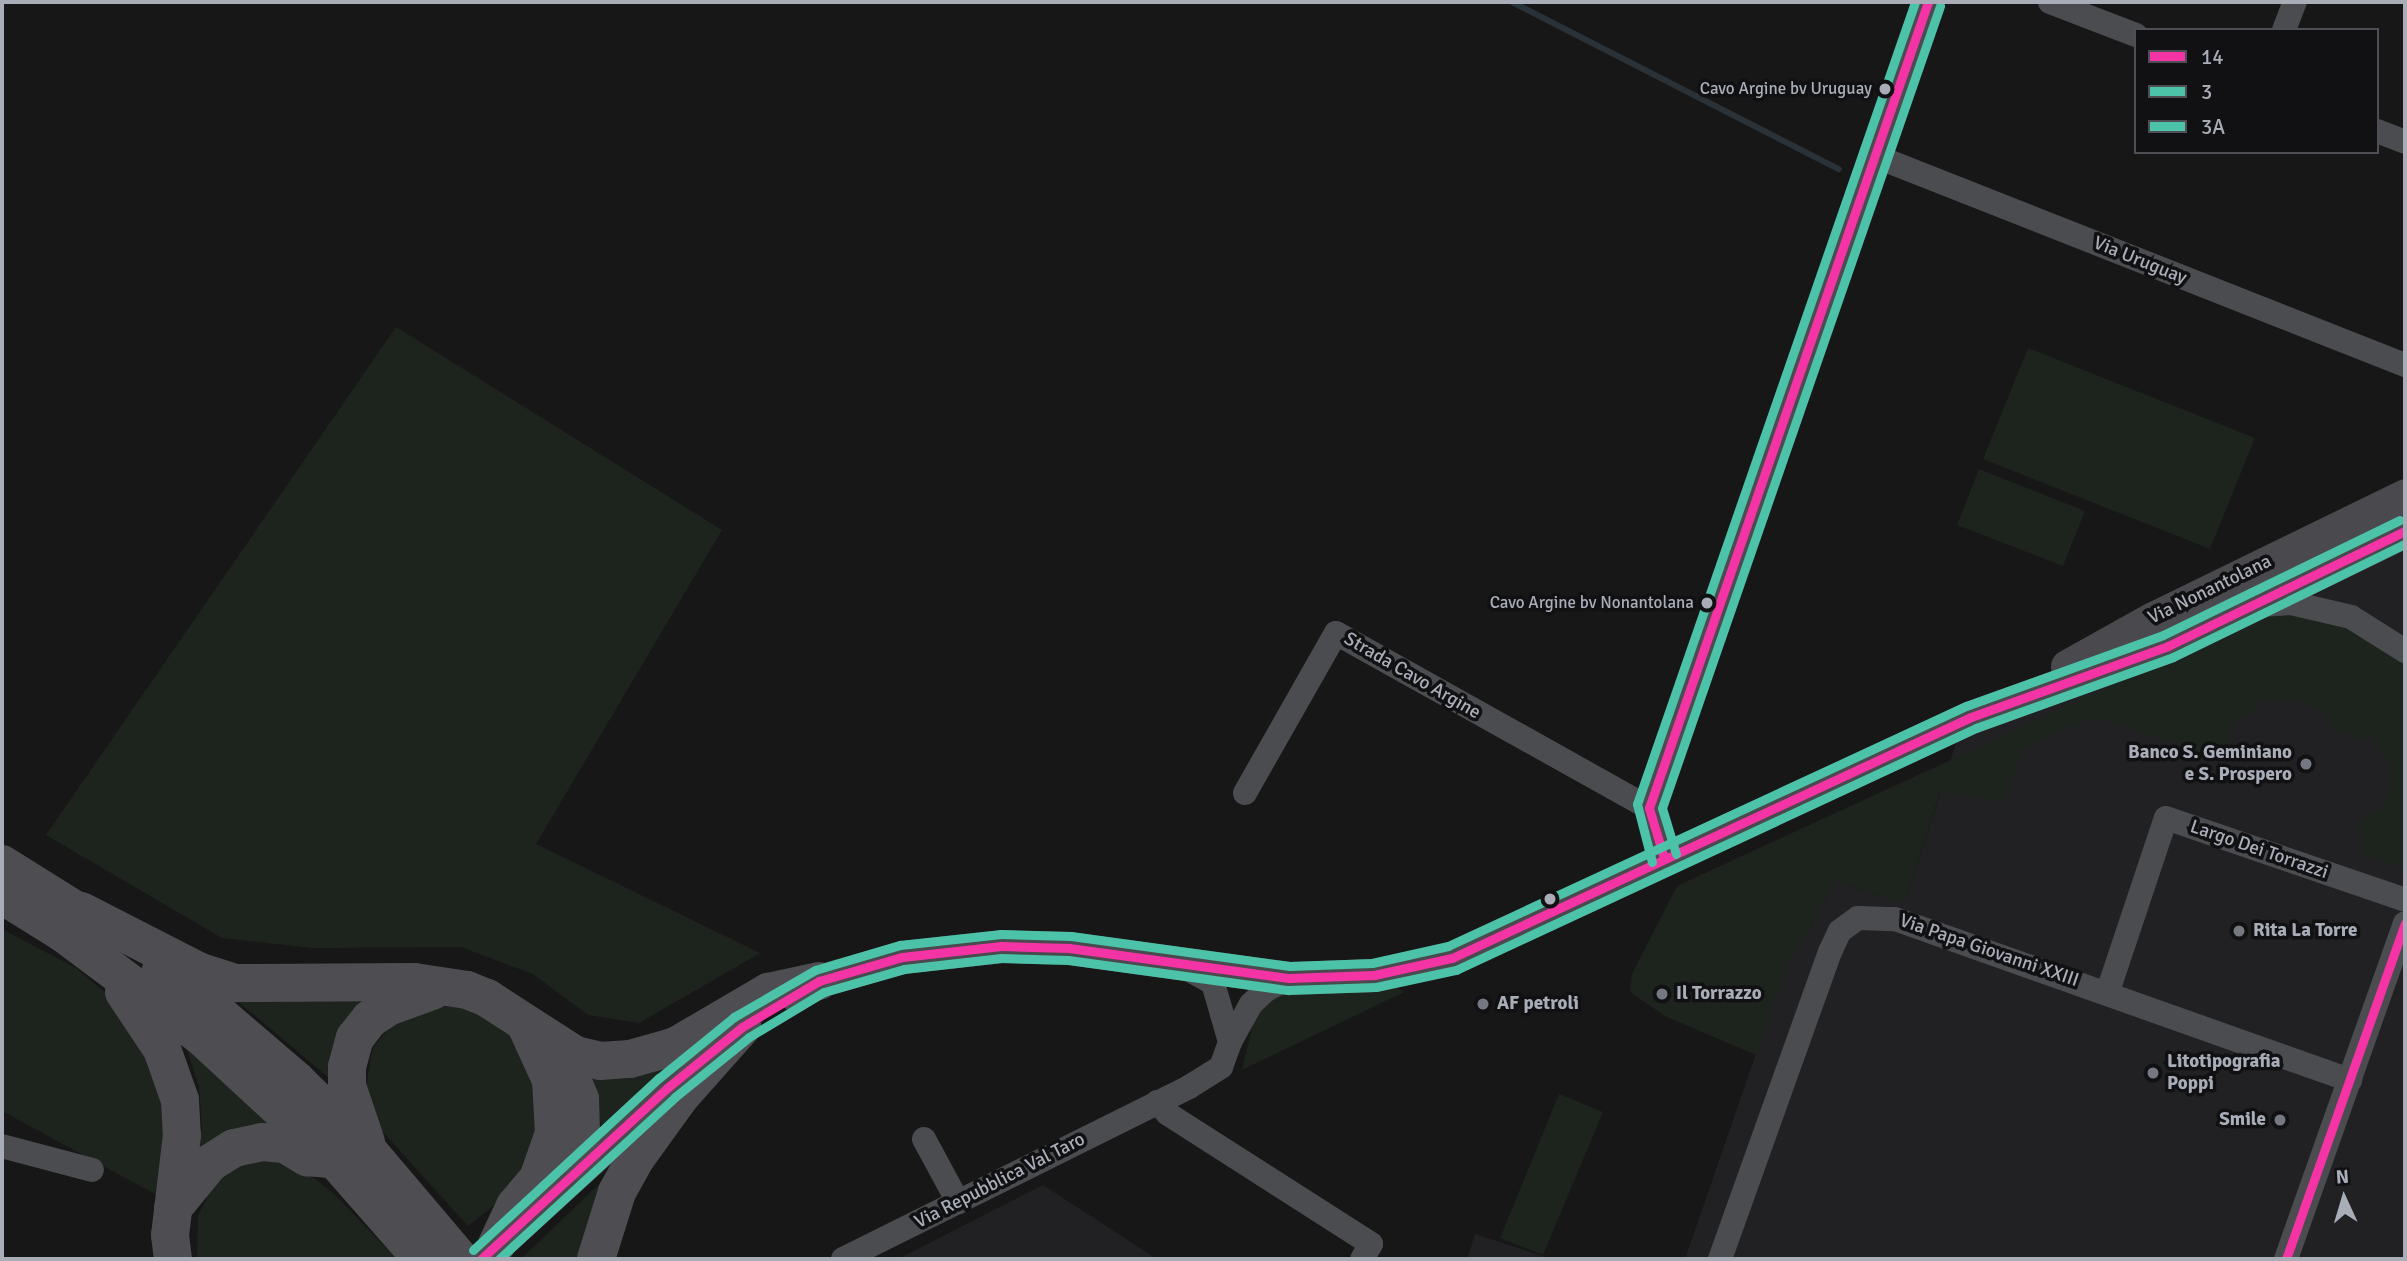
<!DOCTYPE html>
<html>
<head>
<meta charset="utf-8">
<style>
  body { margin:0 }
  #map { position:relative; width:2407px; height:1261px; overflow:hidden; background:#171717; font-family:Signika,sans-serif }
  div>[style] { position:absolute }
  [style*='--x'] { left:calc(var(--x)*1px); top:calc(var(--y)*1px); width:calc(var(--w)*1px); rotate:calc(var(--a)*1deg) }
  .built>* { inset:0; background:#212123 }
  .green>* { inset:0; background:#1d241e }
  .stream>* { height:6px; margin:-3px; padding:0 3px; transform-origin:3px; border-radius:3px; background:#2a3239 }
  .minor>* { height:24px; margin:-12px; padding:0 12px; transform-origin:12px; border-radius:12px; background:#4b4c50 }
  .secondary>* { height:33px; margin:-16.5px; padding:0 16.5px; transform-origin:16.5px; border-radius:16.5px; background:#4a4a4e }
  .trunk>* { height:38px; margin:-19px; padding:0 19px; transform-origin:19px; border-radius:19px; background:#4e4e52 }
  .bus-1>* { height:9px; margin:-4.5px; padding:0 4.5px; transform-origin:4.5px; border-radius:4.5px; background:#f433a5 }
  .bus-2>* { height:9px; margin:-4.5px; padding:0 4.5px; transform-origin:4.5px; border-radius:4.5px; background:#4cc2a9 }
  .bus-3>* { height:9px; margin:-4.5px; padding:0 4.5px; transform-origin:4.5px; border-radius:4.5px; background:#4cc2a9 }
  .dots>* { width:19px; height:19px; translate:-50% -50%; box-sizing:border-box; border:4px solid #111113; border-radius:50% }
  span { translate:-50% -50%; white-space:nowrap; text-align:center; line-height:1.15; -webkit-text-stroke:7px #111113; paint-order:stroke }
  .bus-label { font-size:17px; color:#a8adb8 }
  .right { translate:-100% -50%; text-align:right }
  .street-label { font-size:19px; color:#a8adb8 }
  .poi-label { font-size:19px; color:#a8adb8; font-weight:700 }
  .left { translate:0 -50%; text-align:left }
  .frame { position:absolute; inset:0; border:4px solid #a8adb8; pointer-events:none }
  .legend { position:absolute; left:2134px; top:28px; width:245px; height:126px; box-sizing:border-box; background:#111113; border:2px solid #4d4f55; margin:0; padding:9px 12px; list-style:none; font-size:21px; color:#a8adb8 }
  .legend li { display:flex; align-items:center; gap:14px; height:35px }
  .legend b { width:35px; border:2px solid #4d4f55 }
  .north { position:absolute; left:2309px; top:1163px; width:70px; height:70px; -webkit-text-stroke:5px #111113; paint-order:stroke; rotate:356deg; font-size:19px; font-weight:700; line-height:28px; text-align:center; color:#a8adb8 }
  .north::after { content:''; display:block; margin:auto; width:24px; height:32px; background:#a8adb8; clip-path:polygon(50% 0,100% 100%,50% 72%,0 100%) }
</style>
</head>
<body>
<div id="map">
  <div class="built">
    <div style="clip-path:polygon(2405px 512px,2405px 1259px,1685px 1259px,1785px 970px,1836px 882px,1905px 903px,1964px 718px)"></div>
    <div style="clip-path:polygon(1043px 1185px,1157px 1259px,897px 1259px,900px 1258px)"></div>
    <div style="clip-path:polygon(1475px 1234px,1552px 1259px,1467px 1259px)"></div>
  </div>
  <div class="green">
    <div style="clip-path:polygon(396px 327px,722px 530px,536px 844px,760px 953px,639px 1023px,588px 1015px,533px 974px,461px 947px,312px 948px,222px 938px,46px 835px)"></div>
    <div style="clip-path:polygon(2028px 348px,2255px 438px,2210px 549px,1983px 459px)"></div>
    <div style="clip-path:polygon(1979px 469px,2085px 511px,2063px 566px,1957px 525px)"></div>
    <div style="clip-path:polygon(2295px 612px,2338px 620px,2405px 662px,2405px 869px,2364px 856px,2359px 824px,2386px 804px,2389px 759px,2372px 740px,2339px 733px,2324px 714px,2301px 701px,2266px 701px,2231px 728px,2222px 761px,2094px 717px,2021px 751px,2005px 803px,1940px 792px,1905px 903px,1836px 882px,1785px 970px,1756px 1055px,1665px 1016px,1630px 992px,1632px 974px,1677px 886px,2259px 618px)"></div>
    <div style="clip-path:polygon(2px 929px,76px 968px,134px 1017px,165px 1079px,166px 1200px,2px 1111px)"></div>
    <div style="clip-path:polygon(1395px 986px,1404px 992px,1242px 1070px,1255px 1015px,1281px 993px)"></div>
    <div style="clip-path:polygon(405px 992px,341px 1088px,229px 994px)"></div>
    <div style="clip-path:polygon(441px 1004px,485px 1012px,525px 1037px,545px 1077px,533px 1174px,468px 1226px,375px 1123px,365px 1092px,373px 1047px,400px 1016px)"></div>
    <div style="clip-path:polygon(186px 1047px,288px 1134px,194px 1168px,202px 1129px,199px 1087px)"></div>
    <div style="clip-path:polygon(672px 1062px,602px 1128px,585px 1065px)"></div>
    <div style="clip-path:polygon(1559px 1094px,1603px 1112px,1543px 1255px,1500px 1238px)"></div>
    <div style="clip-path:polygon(642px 1143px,593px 1259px,521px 1259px)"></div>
    <div style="clip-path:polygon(253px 1156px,292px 1159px,336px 1196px,397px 1259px,197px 1259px,198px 1216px,218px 1176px)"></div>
  </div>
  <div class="stream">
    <div style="--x:1512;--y:2;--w:367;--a:27.1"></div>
  </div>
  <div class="minor">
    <div style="--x:2050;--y:2;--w:92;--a:21"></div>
    <div style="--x:2284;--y:30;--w:30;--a:-69"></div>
    <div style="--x:2377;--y:131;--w:30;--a:21"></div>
    <div style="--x:1875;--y:156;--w:570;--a:21.52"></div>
    <div style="--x:2261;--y:605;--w:30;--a:-4"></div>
    <div style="--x:2291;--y:603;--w:62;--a:13.1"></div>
    <div style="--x:2351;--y:617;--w:64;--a:32.2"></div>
    <div style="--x:1245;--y:793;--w:184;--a:-60.4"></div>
    <div style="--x:1336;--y:633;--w:359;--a:29.2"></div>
    <div style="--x:1664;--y:858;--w:52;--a:-106.7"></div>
    <div style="--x:1649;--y:808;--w:853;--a:-70.91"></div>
    <div style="--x:1184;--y:967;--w:33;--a:29"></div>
    <div style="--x:1213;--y:983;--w:61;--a:73.9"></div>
    <div style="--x:1230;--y:1042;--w:43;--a:-61.1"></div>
    <div style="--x:1251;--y:1004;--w:21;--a:-43"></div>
    <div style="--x:1266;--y:990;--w:26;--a:-28"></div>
    <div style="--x:2108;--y:991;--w:182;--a:-71.5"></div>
    <div style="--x:2166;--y:818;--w:253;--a:18.9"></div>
    <div style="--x:1157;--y:1102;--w:16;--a:47"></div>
    <div style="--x:1168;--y:1114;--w:241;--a:32.6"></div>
    <div style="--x:1371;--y:1244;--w:17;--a:121"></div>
    <div style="--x:924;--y:1139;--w:72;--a:61.6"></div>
    <div style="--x:2;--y:1146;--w:93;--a:14.9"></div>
    <div style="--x:843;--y:1259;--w:386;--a:-26.4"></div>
    <div style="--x:1189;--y:1087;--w:38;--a:-32"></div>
    <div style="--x:1221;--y:1067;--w:27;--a:-70"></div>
    <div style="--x:1720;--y:1259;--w:326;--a:-70.3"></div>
    <div style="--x:1830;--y:952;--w:23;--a:-65"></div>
    <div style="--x:1840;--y:931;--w:22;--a:-36"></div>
    <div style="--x:1858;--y:918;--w:37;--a:2"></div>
    <div style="--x:1895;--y:919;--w:483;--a:19.5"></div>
    <div style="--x:2286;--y:1259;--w:356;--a:-70.5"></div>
  </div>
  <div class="secondary">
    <div style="--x:2067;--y:666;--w:98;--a:-29.2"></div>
    <div style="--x:2153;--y:618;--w:280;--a:-26"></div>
    <div style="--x:795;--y:995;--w:28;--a:-30"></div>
    <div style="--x:819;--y:981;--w:86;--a:-16.1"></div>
    <div style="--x:902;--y:957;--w:100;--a:-6.3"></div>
    <div style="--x:1001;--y:946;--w:68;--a:1.7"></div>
    <div style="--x:1069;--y:948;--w:222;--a:7.8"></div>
    <div style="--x:1289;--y:978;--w:85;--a:-2"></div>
    <div style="--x:1374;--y:975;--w:80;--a:-12.3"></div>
    <div style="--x:1452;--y:958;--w:572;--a:-24.91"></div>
    <div style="--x:1971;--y:717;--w:209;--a:-19.8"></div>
    <div style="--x:2168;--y:646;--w:263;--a:-25.9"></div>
    <div style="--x:481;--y:1259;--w:281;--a:-42.3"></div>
  </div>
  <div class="trunk">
    <div style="--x:2;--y:864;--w:117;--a:32.1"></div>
    <div style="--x:2;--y:895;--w:72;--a:31.9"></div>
    <div style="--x:63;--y:933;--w:174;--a:36.8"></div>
    <div style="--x:202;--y:1037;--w:181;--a:42.8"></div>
    <div style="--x:335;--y:1160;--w:132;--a:48.7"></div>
    <div style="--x:81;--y:911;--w:131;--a:27.1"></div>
    <div style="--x:198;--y:971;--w:40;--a:18"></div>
    <div style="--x:236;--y:983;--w:178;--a:-0.3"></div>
    <div style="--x:414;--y:982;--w:54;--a:8.6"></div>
    <div style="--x:467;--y:990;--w:22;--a:22"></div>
    <div style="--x:487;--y:998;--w:105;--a:32.9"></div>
    <div style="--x:575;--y:1055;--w:26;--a:13"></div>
    <div style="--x:600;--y:1061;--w:30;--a:-4"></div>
    <div style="--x:630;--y:1059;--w:48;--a:-15.8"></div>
    <div style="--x:676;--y:1046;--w:107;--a:-30.4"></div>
    <div style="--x:768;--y:992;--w:52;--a:-12.2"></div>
    <div style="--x:161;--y:970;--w:64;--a:36.7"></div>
    <div style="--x:212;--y:1008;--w:111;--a:40.6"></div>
    <div style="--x:296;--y:1080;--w:105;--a:44.6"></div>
    <div style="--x:371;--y:1154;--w:138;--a:49.7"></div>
    <div style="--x:124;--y:992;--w:69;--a:56.3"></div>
    <div style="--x:162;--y:1049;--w:54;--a:70.6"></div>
    <div style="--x:180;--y:1100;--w:35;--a:87"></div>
    <div style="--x:182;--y:1135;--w:101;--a:96.8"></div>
    <div style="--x:170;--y:1235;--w:24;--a:83"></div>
    <div style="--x:567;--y:1067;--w:35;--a:68"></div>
    <div style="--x:580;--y:1099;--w:64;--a:88.2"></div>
    <div style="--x:366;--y:1142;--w:59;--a:-108.7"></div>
    <div style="--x:347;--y:1086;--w:19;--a:-90"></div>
    <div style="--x:347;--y:1067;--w:30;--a:-75"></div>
    <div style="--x:355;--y:1038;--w:24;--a:-52"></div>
    <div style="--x:370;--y:1019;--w:22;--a:-34"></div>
    <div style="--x:388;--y:1007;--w:47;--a:-20"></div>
    <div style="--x:173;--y:1208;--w:58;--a:-50.6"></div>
    <div style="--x:210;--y:1163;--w:28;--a:-32"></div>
    <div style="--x:234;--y:1148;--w:29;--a:-12"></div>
    <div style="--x:262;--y:1142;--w:23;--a:5"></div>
    <div style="--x:285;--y:1144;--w:26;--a:31"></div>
    <div style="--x:307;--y:1157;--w:23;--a:5"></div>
    <div style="--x:497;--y:1244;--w:42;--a:-64.7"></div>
    <div style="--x:515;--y:1206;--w:35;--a:-50"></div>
    <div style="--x:538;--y:1179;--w:49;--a:-70.8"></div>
    <div style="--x:554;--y:1133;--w:53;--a:-93.2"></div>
    <div style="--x:551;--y:1080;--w:63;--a:-114.5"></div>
    <div style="--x:596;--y:1259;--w:70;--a:-72.6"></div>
    <div style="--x:617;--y:1192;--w:39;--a:-61"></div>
    <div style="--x:636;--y:1158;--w:75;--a:-54.2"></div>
    <div style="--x:680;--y:1097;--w:94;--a:-48.5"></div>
  </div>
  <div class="bus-1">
    <div style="--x:1664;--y:858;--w:52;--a:-106.7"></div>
    <div style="--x:1649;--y:808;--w:853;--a:-70.91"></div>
    <div style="--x:481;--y:1259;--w:253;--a:-42.6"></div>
    <div style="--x:667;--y:1088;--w:97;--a:-39.1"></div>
    <div style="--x:742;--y:1027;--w:90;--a:-30.9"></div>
    <div style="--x:819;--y:981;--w:86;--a:-16.1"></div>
    <div style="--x:902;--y:957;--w:100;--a:-6.3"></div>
    <div style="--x:1001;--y:946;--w:68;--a:1.7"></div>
    <div style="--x:1069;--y:948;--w:222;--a:7.8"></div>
    <div style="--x:1289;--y:978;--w:85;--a:-2"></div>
    <div style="--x:1374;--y:975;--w:80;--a:-12.3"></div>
    <div style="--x:1452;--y:958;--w:572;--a:-24.91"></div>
    <div style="--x:1971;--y:717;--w:209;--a:-19.8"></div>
    <div style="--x:2168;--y:646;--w:263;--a:-25.9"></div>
    <div style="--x:2286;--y:1259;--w:356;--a:-70.5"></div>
  </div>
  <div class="bus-2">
    <div style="--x:1676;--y:854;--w:48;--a:-106.9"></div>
    <div style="--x:1662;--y:808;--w:849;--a:-70.88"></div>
    <div style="--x:499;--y:1259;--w:239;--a:-42.6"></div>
    <div style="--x:675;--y:1097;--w:95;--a:-39"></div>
    <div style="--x:749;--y:1037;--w:87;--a:-31"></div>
    <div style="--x:824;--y:992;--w:83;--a:-16"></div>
    <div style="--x:904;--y:969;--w:98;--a:-6.5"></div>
    <div style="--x:1001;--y:958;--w:67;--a:1.7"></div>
    <div style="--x:1068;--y:960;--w:222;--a:7.8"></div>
    <div style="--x:1288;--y:990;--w:88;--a:-2"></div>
    <div style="--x:1376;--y:987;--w:82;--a:-12"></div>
    <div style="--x:1456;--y:970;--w:574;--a:-24.96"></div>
    <div style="--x:1976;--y:728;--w:209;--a:-19.8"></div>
    <div style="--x:2173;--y:657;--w:258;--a:-26"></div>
  </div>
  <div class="bus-3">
    <div style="--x:1652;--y:862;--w:60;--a:-104.5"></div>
    <div style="--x:1637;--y:804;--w:849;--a:-70.88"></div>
    <div style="--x:473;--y:1250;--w:253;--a:-42.8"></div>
    <div style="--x:659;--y:1078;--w:97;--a:-39.1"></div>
    <div style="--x:734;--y:1017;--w:94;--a:-30.1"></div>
    <div style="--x:815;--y:970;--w:89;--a:-16.4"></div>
    <div style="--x:900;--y:945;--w:102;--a:-6.2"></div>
    <div style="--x:1001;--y:934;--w:70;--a:1.6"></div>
    <div style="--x:1071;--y:936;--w:221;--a:7.8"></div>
    <div style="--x:1290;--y:966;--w:82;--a:-2.1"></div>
    <div style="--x:1372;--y:963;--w:78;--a:-12.6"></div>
    <div style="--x:1448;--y:946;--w:571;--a:-24.86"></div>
    <div style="--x:1966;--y:706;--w:209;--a:-19.8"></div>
    <div style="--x:2163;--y:635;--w:263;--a:-25.9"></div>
  </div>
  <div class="dots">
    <div style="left:1885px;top:89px;background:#a8adb8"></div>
    <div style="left:1707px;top:603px;background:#a8adb8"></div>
    <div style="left:2306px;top:764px;background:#757880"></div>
    <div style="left:1550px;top:899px;background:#a8adb8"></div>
    <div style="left:2239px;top:931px;background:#757880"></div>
    <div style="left:1662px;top:994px;background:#757880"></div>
    <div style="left:1483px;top:1004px;background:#757880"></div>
    <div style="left:2153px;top:1073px;background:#757880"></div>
    <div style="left:2280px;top:1120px;background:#757880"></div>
  </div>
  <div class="bus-label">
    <span class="right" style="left:1872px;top:89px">Cavo Argine bv Uruguay</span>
    <span class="right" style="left:1694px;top:603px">Cavo Argine bv Nonantolana</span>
  </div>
  <div class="street-label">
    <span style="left:2140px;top:261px;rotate:22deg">Via Uruguay</span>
    <span style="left:2210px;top:590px;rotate:-26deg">Via Nonantolana</span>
    <span style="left:1412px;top:676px;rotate:30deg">Strada Cavo Argine</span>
    <span style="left:2259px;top:850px;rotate:19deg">Largo Dei Torrazzi</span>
    <span style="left:1989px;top:951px;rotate:19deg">Via Papa Giovanni XXIII</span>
    <span style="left:1000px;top:1181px;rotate:-27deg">Via Repubblica Val Taro</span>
  </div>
  <div class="poi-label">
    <span class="right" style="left:2292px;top:764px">Banco S. Geminiano<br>e S. Prospero</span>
    <span class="left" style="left:2253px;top:931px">Rita La Torre</span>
    <span class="left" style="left:1676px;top:994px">Il Torrazzo</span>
    <span class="left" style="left:1497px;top:1004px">AF petroli</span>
    <span class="left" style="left:2167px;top:1073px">Litotipografia<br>Poppi</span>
    <span class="right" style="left:2266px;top:1120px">Smile</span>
  </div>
  <div class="frame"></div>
  <ul class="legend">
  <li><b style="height:9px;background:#f433a5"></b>14</li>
  <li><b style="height:9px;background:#4cc2a9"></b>3</li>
  <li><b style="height:9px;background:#4cc2a9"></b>3A</li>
  </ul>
  <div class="north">N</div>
</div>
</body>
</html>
